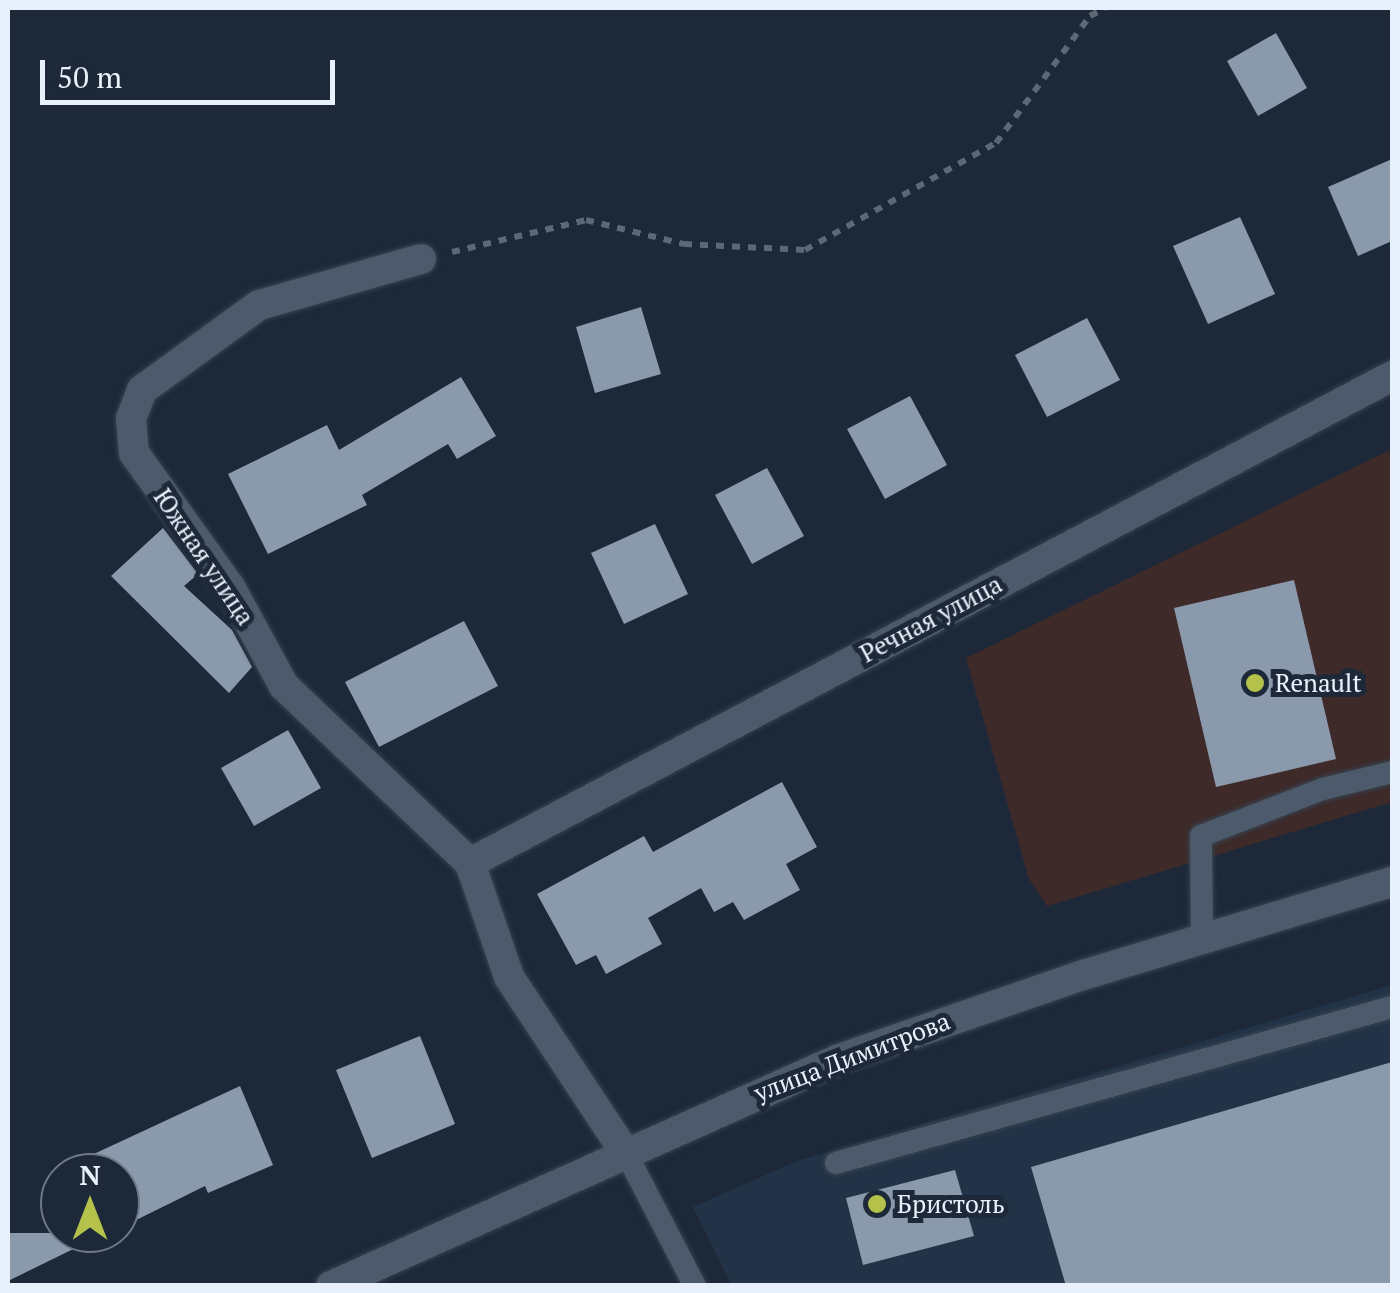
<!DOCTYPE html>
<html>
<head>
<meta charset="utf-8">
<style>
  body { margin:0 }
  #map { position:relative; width:1400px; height:1293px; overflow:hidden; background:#1d2939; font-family:"PT Serif",serif }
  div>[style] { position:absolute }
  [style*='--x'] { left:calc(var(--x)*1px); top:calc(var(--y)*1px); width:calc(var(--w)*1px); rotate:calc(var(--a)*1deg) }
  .commercial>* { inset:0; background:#3e2a29 }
  .built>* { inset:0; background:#223347 }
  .building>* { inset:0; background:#8a99ac }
  .path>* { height:6px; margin-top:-3px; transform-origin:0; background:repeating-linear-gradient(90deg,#5d6876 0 8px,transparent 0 16px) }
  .roads { filter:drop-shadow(0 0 2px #384350) drop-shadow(0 0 2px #384350) }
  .lane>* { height:22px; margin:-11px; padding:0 11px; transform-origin:11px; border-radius:11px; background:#4c5a6c }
  .street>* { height:30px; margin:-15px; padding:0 15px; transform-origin:15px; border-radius:15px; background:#4c5a6c }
  .secondary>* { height:30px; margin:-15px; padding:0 15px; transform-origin:15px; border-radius:15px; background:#4c5a6c }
  .dots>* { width:28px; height:28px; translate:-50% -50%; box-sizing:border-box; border:5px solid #1d2939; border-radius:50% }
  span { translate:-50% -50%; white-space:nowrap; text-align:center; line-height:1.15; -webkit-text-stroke:10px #1d2939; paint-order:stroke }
  .street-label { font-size:25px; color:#e8f0fb }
  .poi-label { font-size:25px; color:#e8f0fb }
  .left { translate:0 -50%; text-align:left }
  .frame { position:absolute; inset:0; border:10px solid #e8f0fb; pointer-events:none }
  .north { position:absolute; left:40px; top:1153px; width:100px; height:100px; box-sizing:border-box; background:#1d2939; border:2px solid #6e7987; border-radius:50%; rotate:0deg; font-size:28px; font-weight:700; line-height:40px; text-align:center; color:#e8f0fb }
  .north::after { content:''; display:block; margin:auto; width:35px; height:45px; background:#b4c24b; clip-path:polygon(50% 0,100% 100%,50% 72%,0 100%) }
  .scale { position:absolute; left:40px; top:60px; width:295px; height:45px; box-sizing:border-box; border:5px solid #e8f0fb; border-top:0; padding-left:12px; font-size:30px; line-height:35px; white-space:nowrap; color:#e8f0fb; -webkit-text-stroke:8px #1d2939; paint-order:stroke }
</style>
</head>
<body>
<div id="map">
  <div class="commercial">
    <div style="clip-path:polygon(1392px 449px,1392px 802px,1047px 906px,1029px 879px,966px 658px)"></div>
  </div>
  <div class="built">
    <div style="clip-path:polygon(1392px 985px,1392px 1285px,731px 1285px,693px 1207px,797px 1161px)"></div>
  </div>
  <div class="building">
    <div style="clip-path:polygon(1276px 33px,1307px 88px,1258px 116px,1227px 61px)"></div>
    <div style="clip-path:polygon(1392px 159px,1392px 241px,1358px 256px,1328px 187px)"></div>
    <div style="clip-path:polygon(1240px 217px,1275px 294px,1208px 324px,1173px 246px)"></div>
    <div style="clip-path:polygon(641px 307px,661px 374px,595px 393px,576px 327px)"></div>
    <div style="clip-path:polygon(1087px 318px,1120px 380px,1047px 417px,1015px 355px)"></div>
    <div style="clip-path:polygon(461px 377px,496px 436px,457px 459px,448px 444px,362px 495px,367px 505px,268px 554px,228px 474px,327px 425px,339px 450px)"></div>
    <div style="clip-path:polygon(910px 396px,947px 465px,885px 499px,847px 429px)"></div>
    <div style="clip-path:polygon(767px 468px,804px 536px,752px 564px,715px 495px)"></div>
    <div style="clip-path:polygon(655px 524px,688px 594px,624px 624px,591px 553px)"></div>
    <div style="clip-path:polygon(163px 528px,198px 574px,184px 586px,232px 630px,252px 667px,229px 693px,111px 576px)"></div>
    <div style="clip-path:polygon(1294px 580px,1336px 759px,1216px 787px,1174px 608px)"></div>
    <div style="clip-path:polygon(464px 621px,498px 686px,379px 747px,345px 682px)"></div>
    <div style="clip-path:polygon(288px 730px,321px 788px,254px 826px,221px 768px)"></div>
    <div style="clip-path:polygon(782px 782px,817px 847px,786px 864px,800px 890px,744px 920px,733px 902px,714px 912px,701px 888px,648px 918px,662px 944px,606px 974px,596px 955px,576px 965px,537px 894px,644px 836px,653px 852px)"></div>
    <div style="clip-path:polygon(420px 1036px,455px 1124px,372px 1158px,336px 1070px)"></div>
    <div style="clip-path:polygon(1392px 1062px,1392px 1286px,1066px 1286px,1031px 1167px)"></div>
    <div style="clip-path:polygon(240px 1086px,273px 1165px,208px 1193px,205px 1186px,120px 1228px,120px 1173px,53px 1173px)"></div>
    <div style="clip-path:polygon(955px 1170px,974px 1236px,863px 1265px,846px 1198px)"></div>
    <div style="clip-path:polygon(8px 1233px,106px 1233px,8px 1281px)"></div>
  </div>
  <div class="path">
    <div style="--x:452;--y:252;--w:138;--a:-13.4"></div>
    <div style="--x:586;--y:220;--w:101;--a:13.8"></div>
    <div style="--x:684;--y:244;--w:121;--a:2.8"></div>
    <div style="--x:805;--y:250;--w:219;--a:-29.3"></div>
    <div style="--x:996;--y:143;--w:158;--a:-53.5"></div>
    <div style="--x:1090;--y:16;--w:17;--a:-28"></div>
  </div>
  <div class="roads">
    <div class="lane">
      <div style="--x:1202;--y:940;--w:104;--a:-90.6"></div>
      <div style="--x:1201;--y:836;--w:131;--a:-21.1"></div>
      <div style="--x:1323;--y:789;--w:71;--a:-13.8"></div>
      <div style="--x:627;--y:1155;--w:148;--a:62.6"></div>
      <div style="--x:836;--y:1163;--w:577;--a:-15.67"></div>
    </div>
    <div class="street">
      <div style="--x:421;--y:259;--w:168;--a:164.1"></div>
      <div style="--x:259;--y:305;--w:145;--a:144"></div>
      <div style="--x:142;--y:390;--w:31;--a:111"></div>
      <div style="--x:131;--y:419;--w:34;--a:85"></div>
      <div style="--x:134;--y:453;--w:165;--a:54.4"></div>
      <div style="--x:230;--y:587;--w:113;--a:61.4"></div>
      <div style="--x:284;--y:686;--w:257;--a:43.6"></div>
      <div style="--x:470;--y:863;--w:120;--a:71.1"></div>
      <div style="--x:509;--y:977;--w:214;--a:56.5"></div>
      <div style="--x:470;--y:863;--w:1043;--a:-27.84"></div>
    </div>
    <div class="secondary">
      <div style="--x:331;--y:1286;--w:556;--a:-24.08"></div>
      <div style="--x:839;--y:1059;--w:258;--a:-19"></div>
      <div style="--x:1083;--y:975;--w:323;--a:-16.8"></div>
    </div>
  </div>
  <div class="dots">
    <div style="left:1255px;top:683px;background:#b4c24b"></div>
    <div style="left:877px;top:1204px;background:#b4c24b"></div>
  </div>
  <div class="street-label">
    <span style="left:204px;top:557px;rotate:56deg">Южная улица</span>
    <span style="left:931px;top:619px;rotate:-28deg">Речная улица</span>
    <span style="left:852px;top:1057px;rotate:-21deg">улица Димитрова</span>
  </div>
  <div class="poi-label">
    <span class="left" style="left:1275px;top:683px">Renault</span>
    <span class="left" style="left:897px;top:1204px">Бристоль</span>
  </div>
  <div class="frame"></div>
  <div class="north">N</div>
  <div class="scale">50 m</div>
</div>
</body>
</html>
